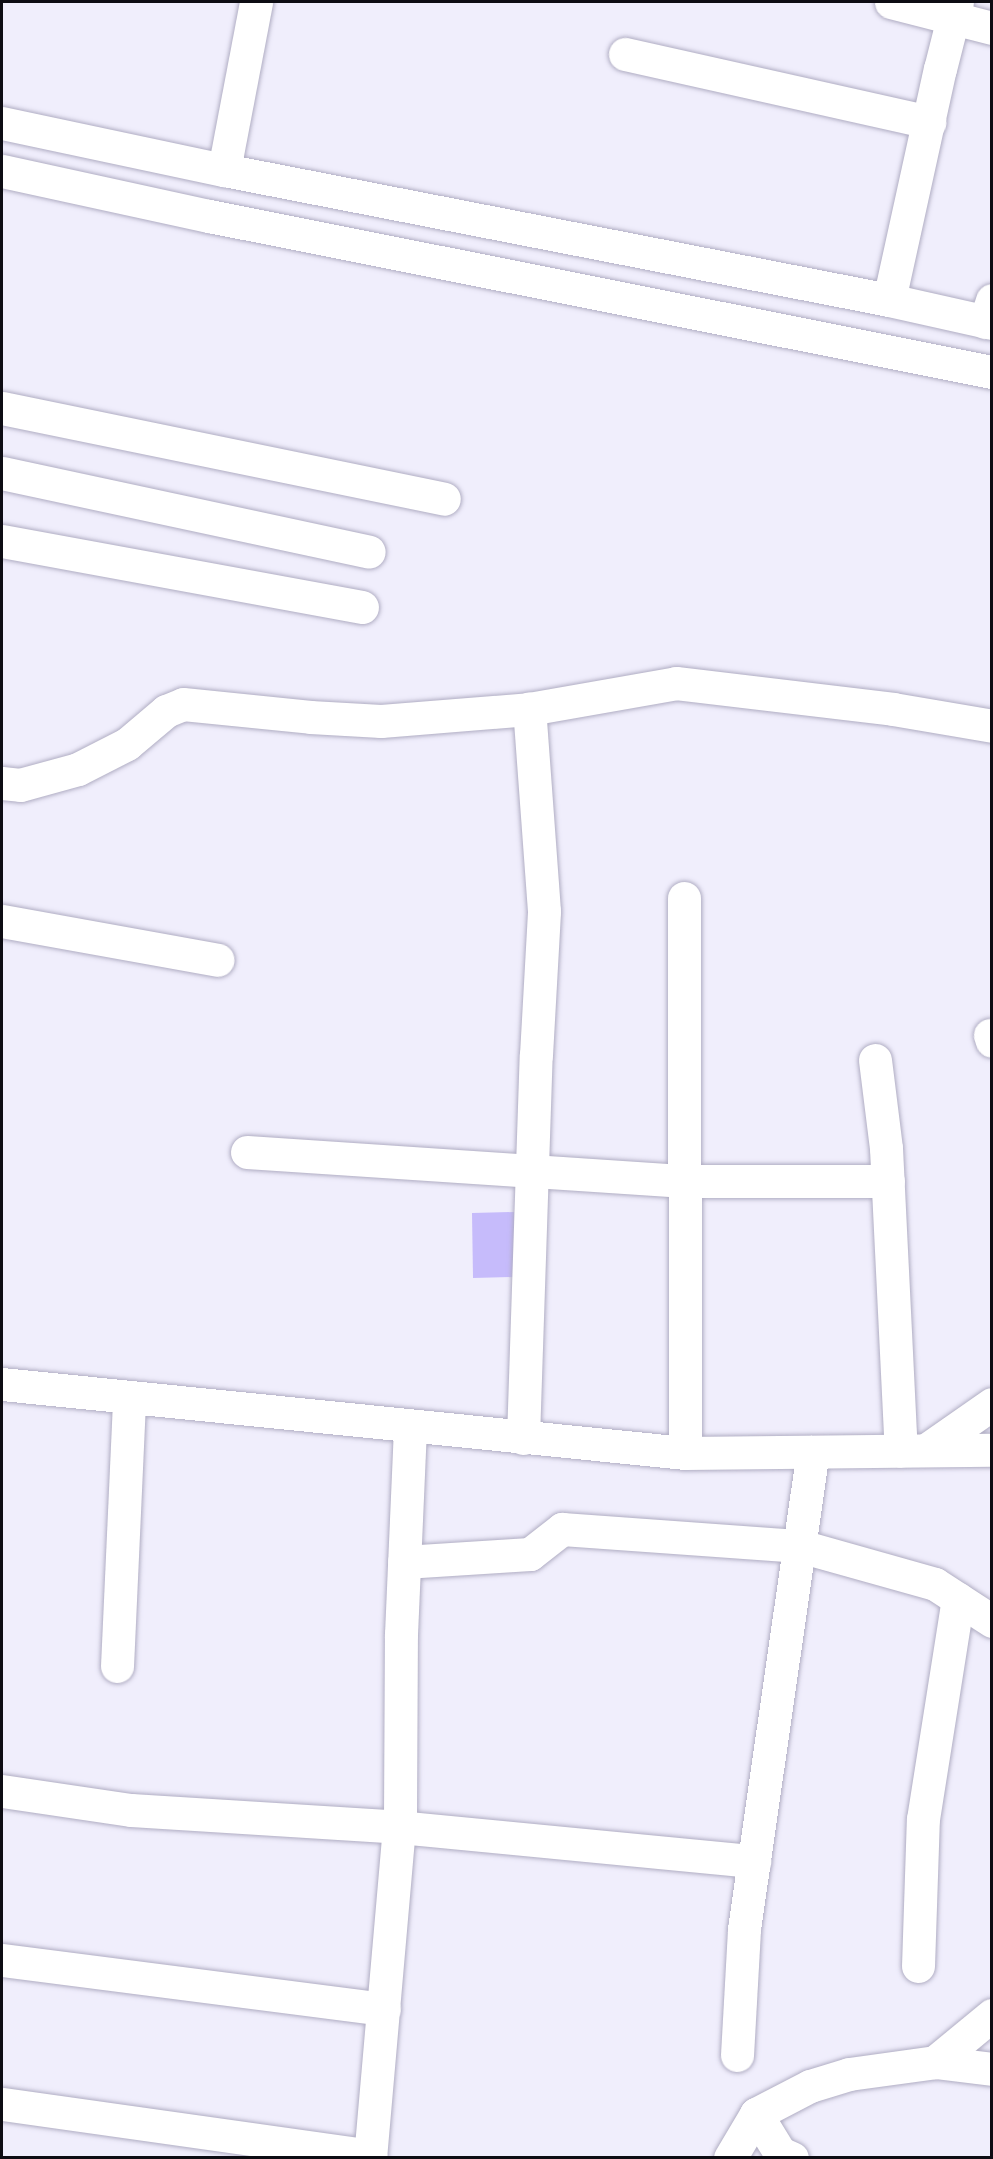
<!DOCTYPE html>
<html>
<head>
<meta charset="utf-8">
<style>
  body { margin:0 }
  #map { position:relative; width:993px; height:2159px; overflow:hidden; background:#f0eefc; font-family:"PT Sans Narrow",sans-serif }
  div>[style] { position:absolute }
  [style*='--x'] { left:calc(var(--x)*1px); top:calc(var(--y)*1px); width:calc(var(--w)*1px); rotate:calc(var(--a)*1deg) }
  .building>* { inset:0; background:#c6bbfb }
  .roads { filter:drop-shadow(0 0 2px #b0adc3) drop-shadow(0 0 2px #b0adc3) }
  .minor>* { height:33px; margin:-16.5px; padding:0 16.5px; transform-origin:16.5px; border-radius:16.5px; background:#fff }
  .major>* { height:33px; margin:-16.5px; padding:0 16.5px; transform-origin:16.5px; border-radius:16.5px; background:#fff }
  span { translate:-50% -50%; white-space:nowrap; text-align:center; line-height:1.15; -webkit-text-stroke:6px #fdfdfd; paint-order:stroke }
  .frame { position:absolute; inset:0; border:3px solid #0d0c13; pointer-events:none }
</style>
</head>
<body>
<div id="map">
  <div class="building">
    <div style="clip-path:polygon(514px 1212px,515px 1277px,473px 1278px,472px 1213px)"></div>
  </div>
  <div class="roads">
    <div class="minor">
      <div style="--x:891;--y:2;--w:104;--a:14.4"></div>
      <div style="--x:625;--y:54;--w:312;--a:12.6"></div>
      <div style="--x:224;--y:170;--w:171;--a:-79.2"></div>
      <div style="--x:889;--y:300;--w:237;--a:-77.6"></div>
      <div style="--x:940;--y:69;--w:69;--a:-75.8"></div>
      <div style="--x:985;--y:322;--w:23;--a:-72"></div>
      <div style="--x:2;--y:408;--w:451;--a:11.6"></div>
      <div style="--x:2;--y:473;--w:375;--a:12.1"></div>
      <div style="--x:2;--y:541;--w:366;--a:10.4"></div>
      <div style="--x:2;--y:783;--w:18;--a:6"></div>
      <div style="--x:20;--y:785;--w:60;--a:-15.4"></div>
      <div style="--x:78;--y:769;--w:55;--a:-27"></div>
      <div style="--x:127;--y:744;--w:51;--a:-40.2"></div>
      <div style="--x:166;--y:711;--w:18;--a:-22"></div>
      <div style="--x:183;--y:704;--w:128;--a:5.8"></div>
      <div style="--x:310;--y:717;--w:71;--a:3.2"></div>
      <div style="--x:381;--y:721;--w:148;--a:-4.6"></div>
      <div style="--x:529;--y:709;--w:149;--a:-10"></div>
      <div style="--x:676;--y:683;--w:219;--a:6.8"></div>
      <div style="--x:893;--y:709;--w:100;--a:9.7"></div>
      <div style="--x:684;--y:898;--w:555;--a:89.9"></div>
      <div style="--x:2;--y:921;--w:219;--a:10.2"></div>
      <div style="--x:990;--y:1035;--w:6;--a:72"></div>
      <div style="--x:875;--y:1060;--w:89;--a:82.9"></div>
      <div style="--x:886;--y:1148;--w:303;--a:87.2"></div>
      <div style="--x:247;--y:1152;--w:439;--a:3.8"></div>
      <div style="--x:685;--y:1181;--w:203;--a:0"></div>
      <div style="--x:2;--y:1384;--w:686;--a:5.77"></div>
      <div style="--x:685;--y:1453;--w:307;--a:-0.6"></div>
      <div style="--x:523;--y:1438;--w:383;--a:-88.1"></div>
      <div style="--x:536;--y:1055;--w:144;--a:-86.8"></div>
      <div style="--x:544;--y:911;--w:203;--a:-94.2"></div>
      <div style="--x:926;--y:1450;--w:80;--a:-34.9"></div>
      <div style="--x:404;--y:1562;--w:126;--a:-3.6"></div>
      <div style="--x:530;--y:1554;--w:41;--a:-38"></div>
      <div style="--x:562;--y:1529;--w:239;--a:4.1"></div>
      <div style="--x:800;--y:1546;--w:140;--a:15.7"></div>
      <div style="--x:935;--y:1584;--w:68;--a:33"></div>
      <div style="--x:117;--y:1666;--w:268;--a:-87.4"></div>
      <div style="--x:2;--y:1791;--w:130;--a:8.4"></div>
      <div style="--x:131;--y:1810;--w:268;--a:3.6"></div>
      <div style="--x:398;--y:1827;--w:358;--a:5.5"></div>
      <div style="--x:2;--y:1960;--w:385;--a:7.3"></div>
      <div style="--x:918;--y:1966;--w:147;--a:-88.1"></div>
      <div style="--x:923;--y:1819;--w:223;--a:-81"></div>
      <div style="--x:737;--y:2055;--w:126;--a:-86.8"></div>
      <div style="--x:744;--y:1929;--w:482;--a:-81.8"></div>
      <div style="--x:935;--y:2062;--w:57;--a:7"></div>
      <div style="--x:2;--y:2104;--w:372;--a:8"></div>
      <div style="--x:756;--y:2114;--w:61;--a:-27.4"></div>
      <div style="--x:810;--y:2086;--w:41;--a:-17.1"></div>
      <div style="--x:849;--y:2074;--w:87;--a:-7.9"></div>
      <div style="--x:935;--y:2062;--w:74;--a:-39.5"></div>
      <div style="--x:370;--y:2158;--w:343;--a:-85"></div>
      <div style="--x:400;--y:1816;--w:182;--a:-89.7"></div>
      <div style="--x:401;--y:1634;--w:207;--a:-87.5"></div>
      <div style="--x:730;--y:2158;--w:51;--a:-59.4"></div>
      <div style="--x:756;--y:2114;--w:46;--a:58.4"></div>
      <div style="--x:780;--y:2153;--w:13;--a:23"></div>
    </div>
    <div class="major">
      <div style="--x:2;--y:123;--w:227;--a:12"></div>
      <div style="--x:224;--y:170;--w:678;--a:11.06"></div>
      <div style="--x:889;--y:300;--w:106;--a:12.6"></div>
      <div style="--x:2;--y:171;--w:212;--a:12.3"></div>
      <div style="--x:209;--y:216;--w:798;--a:11.27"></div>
    </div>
  </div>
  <div class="frame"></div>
</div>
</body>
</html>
